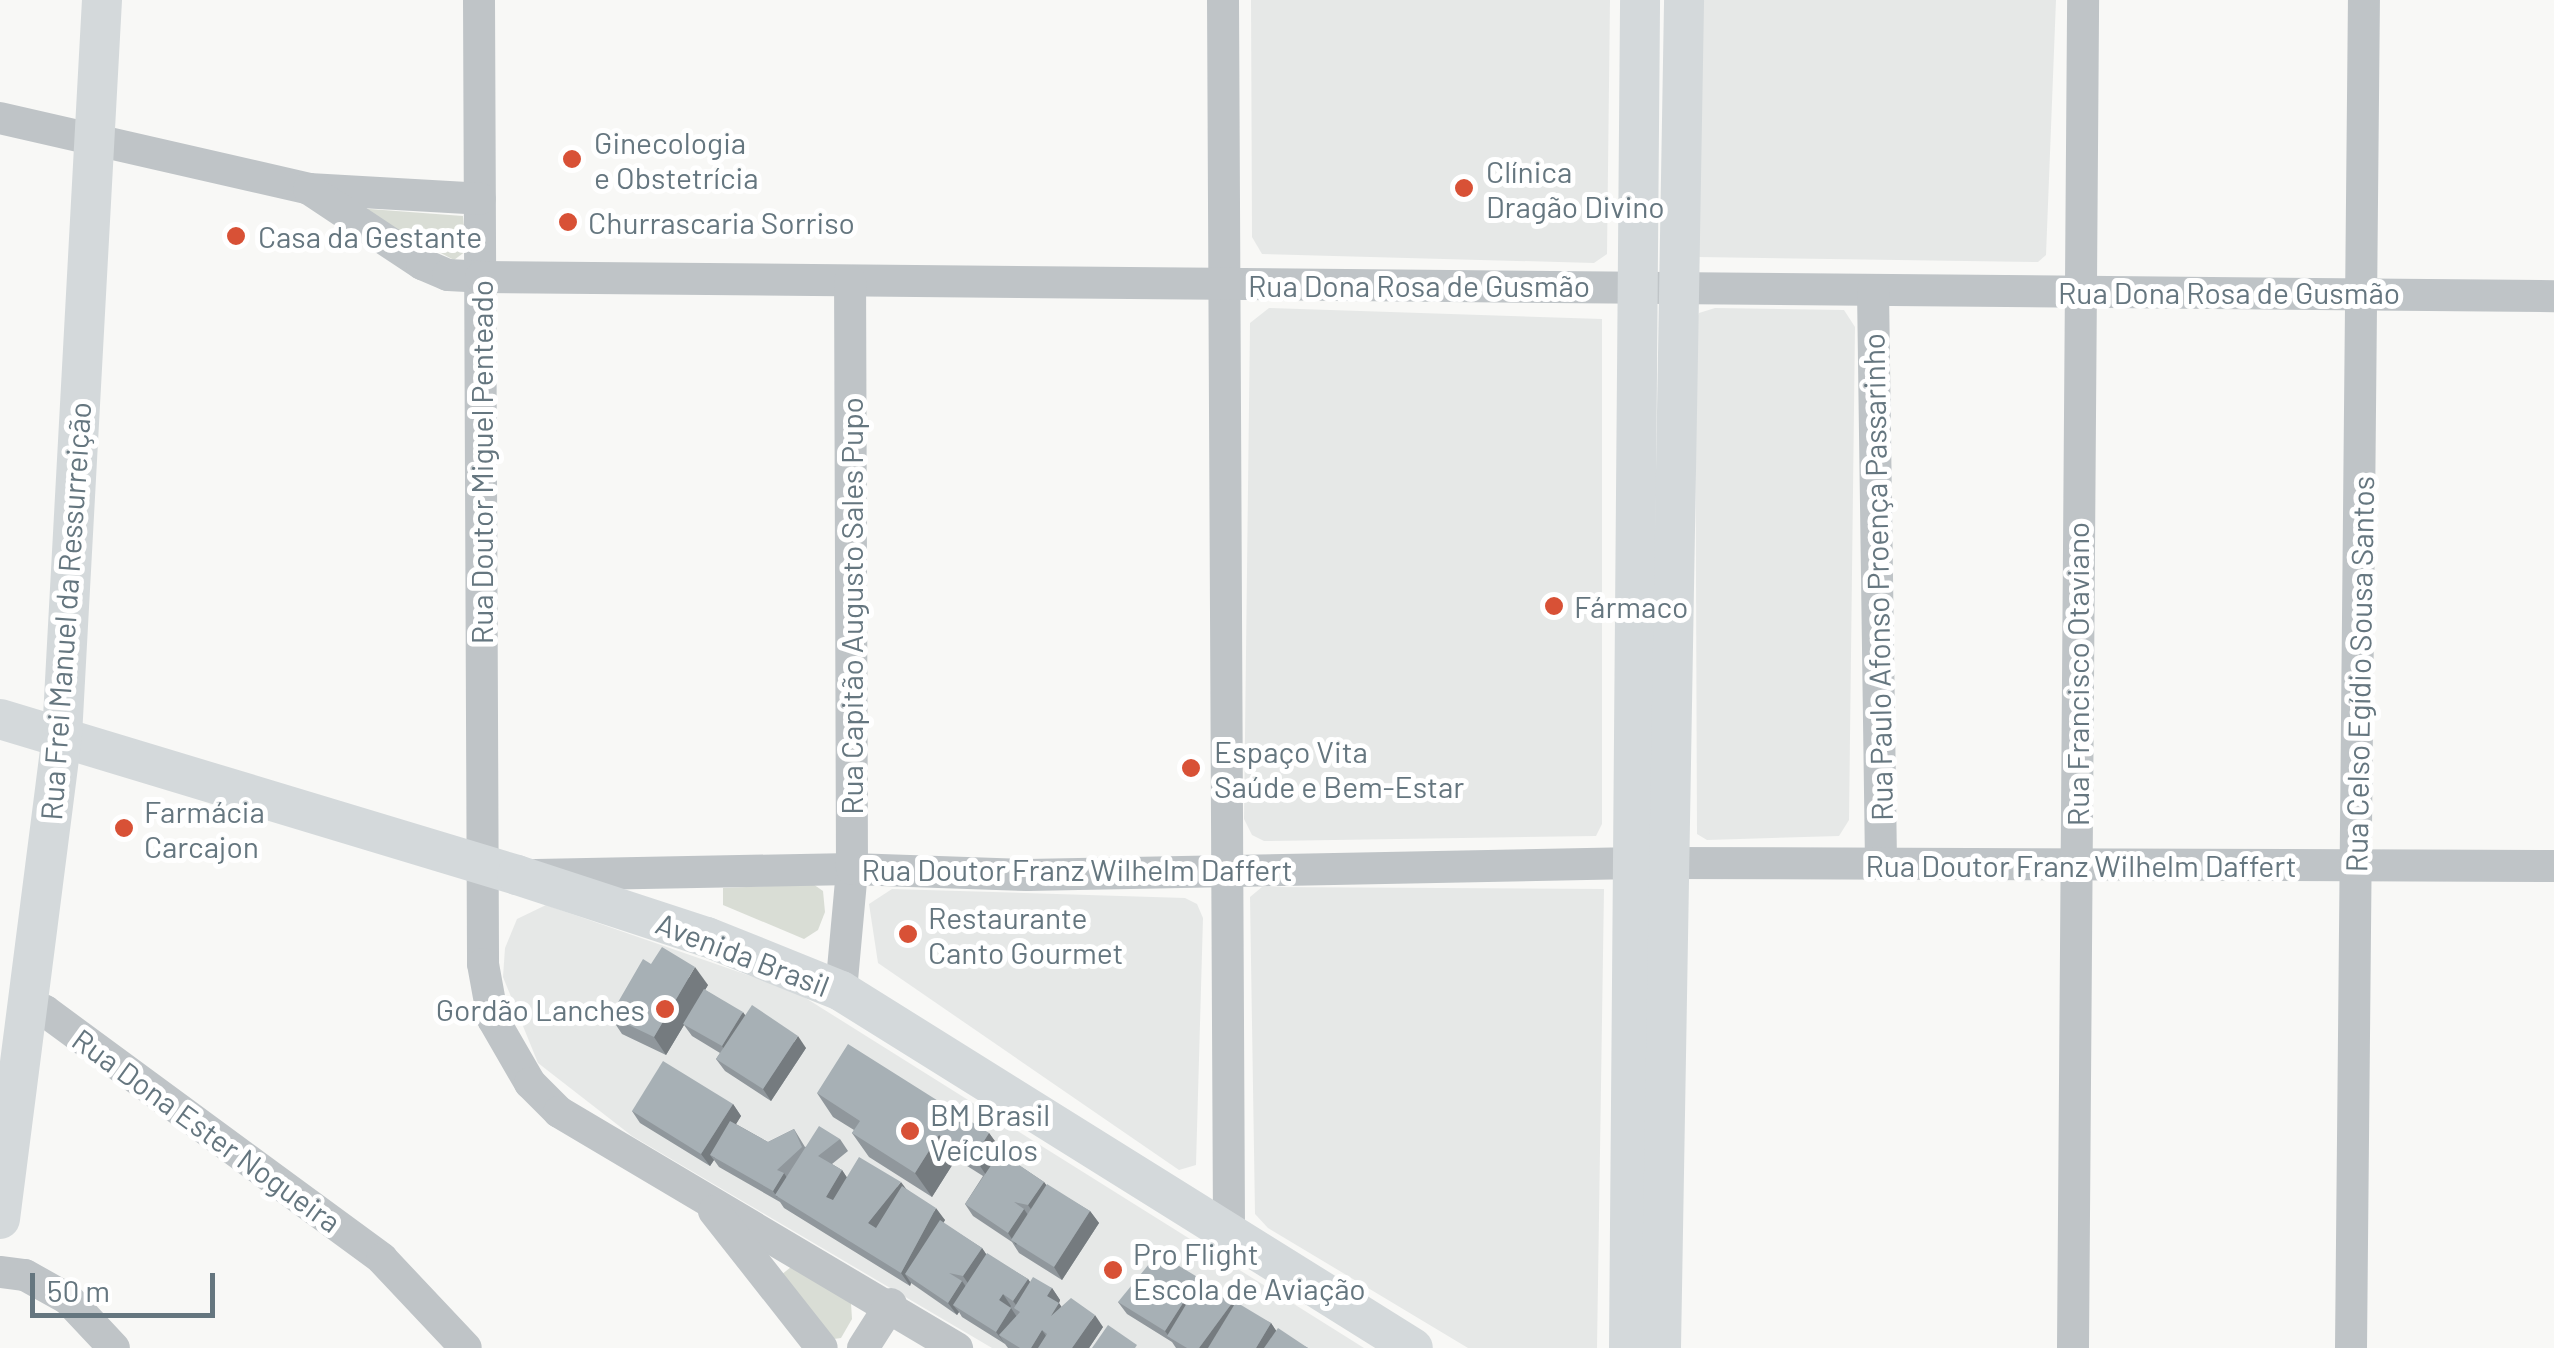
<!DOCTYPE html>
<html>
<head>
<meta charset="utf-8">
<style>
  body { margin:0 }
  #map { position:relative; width:2554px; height:1348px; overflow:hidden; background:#f8f8f6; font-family:Barlow,sans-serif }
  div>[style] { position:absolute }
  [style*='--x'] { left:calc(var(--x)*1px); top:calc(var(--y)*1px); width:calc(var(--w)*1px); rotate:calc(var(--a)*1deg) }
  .built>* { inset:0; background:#e6e8e7 }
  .green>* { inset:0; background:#d9ddd5 }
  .minor>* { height:32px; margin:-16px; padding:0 16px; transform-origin:16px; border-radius:16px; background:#bfc4c7 }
  .major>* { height:40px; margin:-20px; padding:0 20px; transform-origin:20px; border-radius:20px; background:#d4d9db }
  .wall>* { inset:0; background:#90979c }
  .shaded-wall>* { inset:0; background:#757b7f }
  .building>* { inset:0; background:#a7b0b5 }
  .dots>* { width:28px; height:28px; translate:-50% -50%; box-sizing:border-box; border:5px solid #fff; border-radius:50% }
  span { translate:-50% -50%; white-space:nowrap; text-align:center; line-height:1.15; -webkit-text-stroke:10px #fff; paint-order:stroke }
  .poi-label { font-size:30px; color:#65767f }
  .left { translate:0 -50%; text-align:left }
  .right { translate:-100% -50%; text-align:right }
  .street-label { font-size:30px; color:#65767f }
  .scale { position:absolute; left:30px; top:1273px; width:185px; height:45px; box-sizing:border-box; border:5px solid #65767f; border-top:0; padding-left:12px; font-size:30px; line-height:35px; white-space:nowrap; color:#65767f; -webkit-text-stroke:8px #fff; paint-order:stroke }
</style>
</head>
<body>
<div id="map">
  <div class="built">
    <div style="clip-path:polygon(1251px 0,1610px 0,1607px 254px,1594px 263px,1262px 254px,1252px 237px)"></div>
    <div style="clip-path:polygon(1699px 0,2056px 0,2046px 255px,2038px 262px,1698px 257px)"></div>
    <div style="clip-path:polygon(1269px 308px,1602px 319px,1602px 824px,1596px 836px,1264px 841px,1252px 835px,1244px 819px,1250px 323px)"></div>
    <div style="clip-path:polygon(1715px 308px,1844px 310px,1855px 327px,1849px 820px,1839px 836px,1707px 840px,1697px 834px,1695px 324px,1699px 313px)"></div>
    <div style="clip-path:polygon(1262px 887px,1604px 889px,1597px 1348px,1468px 1348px,1268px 1228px,1255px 1214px,1250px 897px)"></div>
    <div style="clip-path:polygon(892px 889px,1185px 898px,1197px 904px,1203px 918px,1196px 1165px,1179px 1170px,878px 963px,869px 904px)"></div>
    <div style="clip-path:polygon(546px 905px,796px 992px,1364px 1348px,992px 1348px,632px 1136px,538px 1063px,503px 977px,505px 948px,517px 919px)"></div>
  </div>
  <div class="green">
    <div style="clip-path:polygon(356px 208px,463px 216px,466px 251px,454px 260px)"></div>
    <div style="clip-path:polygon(813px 884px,823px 891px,825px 912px,818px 930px,804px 939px,723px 905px,723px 888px)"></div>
    <div style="clip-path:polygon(791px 1267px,851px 1303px,852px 1319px,841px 1338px,827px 1340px,781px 1275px)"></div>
  </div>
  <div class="minor">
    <div style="--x:479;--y:0;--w:964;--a:89.76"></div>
    <div style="--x:483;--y:964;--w:56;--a:79.7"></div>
    <div style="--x:493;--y:1019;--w:74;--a:60"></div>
    <div style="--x:530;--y:1083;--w:41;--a:45"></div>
    <div style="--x:559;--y:1112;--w:463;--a:30.7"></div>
    <div style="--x:1223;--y:0;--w:1234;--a:89.72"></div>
    <div style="--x:0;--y:118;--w:317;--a:12.9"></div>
    <div style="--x:309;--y:189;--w:171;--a:3.3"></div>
    <div style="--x:309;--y:189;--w:136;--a:33.6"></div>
    <div style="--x:422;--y:264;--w:28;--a:23"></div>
    <div style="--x:448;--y:275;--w:33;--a:3"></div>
    <div style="--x:481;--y:277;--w:2073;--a:0.53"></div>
    <div style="--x:1873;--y:290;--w:574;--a:89.2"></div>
    <div style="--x:1669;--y:863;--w:885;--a:0.19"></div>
    <div style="--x:536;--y:875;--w:316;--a:-1.1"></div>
    <div style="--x:852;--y:869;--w:175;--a:2"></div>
    <div style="--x:1027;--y:875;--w:610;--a:-1.13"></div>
    <div style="--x:841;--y:991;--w:122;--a:-84.8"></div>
    <div style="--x:852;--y:869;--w:588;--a:-90.19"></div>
    <div style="--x:27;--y:1004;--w:19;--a:21"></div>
    <div style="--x:45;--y:1011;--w:418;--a:36.3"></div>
    <div style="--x:382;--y:1259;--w:122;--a:46.7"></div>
    <div style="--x:714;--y:1211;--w:174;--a:51.8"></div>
    <div style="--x:0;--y:1272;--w:25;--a:7"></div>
    <div style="--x:25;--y:1275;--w:49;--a:29.2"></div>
    <div style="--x:68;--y:1299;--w:67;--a:46.8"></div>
    <div style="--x:863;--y:1348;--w:52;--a:-57.5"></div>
    <div style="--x:2073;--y:1348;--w:1348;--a:-89.57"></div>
    <div style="--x:2351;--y:1348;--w:1348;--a:-89.45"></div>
  </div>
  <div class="major">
    <div style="--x:0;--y:719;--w:540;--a:16.79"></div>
    <div style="--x:517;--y:875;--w:200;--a:18.1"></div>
    <div style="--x:707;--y:937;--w:144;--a:21.9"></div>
    <div style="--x:841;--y:991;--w:674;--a:31.97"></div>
    <div style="--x:0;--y:1219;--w:487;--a:-82.7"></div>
    <div style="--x:62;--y:736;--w:737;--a:-86.89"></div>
    <div style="--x:1629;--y:1348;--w:1348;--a:-89.53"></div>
    <div style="--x:1661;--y:1348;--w:1348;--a:-89.02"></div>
  </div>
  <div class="wall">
    <div style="clip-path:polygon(651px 964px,708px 985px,705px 990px,745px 1015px,806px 1048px,771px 1101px,725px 1071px,716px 1059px,720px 1053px,692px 1036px,684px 1025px,666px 1055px,622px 1034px,610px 1016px)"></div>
    <div style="clip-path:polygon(817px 1093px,989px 1133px,1005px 1156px,1044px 1182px,1046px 1185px,1090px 1211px,1099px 1223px,1062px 1280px,1019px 1253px,1012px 1242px,973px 1216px,965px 1204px,983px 1176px,956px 1159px,932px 1197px,869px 1157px,852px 1133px,854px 1130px,833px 1117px)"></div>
    <div style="clip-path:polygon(733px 1104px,741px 1116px,736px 1124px,768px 1142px,794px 1129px,805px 1147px,840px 1139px,848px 1151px,832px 1164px,842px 1170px,847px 1178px,905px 1188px,945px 1220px,943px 1223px,982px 1248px,986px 1254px,1028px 1279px,1030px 1282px,1052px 1288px,1060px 1300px,1059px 1303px,1061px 1307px,1103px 1327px,1089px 1348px,1008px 1348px,1005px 1344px,962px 1317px,959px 1312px,957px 1315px,911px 1283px,910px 1286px,784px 1208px,780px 1202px,719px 1167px,714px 1160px,710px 1166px,640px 1123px,632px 1111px)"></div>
    <div style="clip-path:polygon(1205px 1286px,1234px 1305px,1271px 1323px,1276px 1331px,1308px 1348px,1176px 1348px,1172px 1342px,1127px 1314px,1118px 1302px)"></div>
  </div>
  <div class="shaded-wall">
    <div style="clip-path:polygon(695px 967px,708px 985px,666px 1055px,654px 1037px)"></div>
    <div style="clip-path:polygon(743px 1012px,751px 1024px,730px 1059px,722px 1046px)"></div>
    <div style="clip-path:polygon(798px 1036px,806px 1048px,771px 1101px,763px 1089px)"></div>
    <div style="clip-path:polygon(733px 1104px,741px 1116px,715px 1158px,710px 1155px,714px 1160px,710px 1166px,701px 1154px)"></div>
    <div style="clip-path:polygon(989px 1133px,1006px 1156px,990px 1181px,974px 1157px)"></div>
    <div style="clip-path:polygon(939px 1135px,956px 1159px,932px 1197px,915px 1173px)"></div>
    <div style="clip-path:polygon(842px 1170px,850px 1182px,835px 1209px,826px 1197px)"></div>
    <div style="clip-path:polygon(784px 1173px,792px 1186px,777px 1197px,773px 1191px)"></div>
    <div style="clip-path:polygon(901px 1182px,910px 1194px,877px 1236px,868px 1223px)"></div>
    <div style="clip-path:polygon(1044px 1182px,1053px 1194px,1037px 1218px,1028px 1205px)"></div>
    <div style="clip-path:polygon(936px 1208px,945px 1220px,913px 1279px,905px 1274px,911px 1283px,910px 1286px,901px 1273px)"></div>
    <div style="clip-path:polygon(1024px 1209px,1032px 1221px,1016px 1245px,1008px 1233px)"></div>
    <div style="clip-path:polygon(1090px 1211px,1099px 1223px,1062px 1280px,1054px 1267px)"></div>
    <div style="clip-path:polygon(982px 1248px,990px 1260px,972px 1289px,963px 1276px)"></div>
    <div style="clip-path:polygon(1199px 1278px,1208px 1291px,1170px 1338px,1165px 1331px)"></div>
    <div style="clip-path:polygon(1028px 1279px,1036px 1291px,1022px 1313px,1013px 1301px)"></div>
    <div style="clip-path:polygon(962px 1281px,971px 1294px,953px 1305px,959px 1312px,957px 1315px,948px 1303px)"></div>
    <div style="clip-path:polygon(1052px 1288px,1060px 1300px,1059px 1303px,1067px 1315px,1051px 1316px,1047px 1296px)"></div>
    <div style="clip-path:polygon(1003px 1294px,1011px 1306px,1007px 1313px,999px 1300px)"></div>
    <div style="clip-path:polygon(1232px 1303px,1241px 1315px,1217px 1348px,1199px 1348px)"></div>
    <div style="clip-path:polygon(1011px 1308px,1019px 1320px,999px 1335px,1005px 1344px,996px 1332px)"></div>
    <div style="clip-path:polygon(1095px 1315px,1103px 1327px,1089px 1348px,1072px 1348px)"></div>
    <div style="clip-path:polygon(1271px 1323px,1279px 1335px,1272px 1348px,1256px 1348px)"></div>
    <div style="clip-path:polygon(1042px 1330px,1050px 1342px,1047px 1348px,1031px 1348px)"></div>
  </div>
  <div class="building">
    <div style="clip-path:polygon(662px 947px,695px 967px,654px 1037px,610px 1016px,643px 959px,651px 964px)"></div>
    <div style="clip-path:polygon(704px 989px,743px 1012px,722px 1046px,683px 1024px)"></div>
    <div style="clip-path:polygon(752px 1005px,798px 1036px,763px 1089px,716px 1059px)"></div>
    <div style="clip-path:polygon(848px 1044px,989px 1133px,974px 1157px,939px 1135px,915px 1173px,852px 1133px,860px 1121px,817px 1093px)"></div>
    <div style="clip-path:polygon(663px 1061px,733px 1104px,701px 1154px,632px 1111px)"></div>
    <div style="clip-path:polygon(730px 1121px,768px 1142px,794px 1129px,802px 1147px,777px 1170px,784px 1173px,773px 1191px,710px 1155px)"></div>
    <div style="clip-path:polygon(819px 1126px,840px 1139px,818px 1156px,842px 1170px,826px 1197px,833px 1200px,859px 1157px,901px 1182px,868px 1223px,876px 1228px,902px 1186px,936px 1208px,901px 1273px,775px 1195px)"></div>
    <div style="clip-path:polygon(1000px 1152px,1044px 1182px,1028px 1205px,1014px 1202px,1024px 1209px,1008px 1233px,965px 1204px)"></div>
    <div style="clip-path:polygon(1047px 1184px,1090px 1211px,1054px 1267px,1011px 1240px)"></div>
    <div style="clip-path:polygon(940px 1220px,982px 1248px,963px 1276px,949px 1273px,962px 1281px,948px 1303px,905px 1274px)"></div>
    <div style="clip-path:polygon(987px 1253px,1028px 1279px,1013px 1301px,1003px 1294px,999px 1300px,1011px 1308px,996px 1332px,953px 1305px)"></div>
    <div style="clip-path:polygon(1158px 1253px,1199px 1278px,1165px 1331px,1118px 1302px)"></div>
    <div style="clip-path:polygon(1033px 1277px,1052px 1288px,1047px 1296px,1059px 1303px,1051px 1316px,1071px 1298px,1095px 1315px,1072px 1348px,1038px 1348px,1047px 1334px,1042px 1330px,1031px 1348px,1020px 1348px,999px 1335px,1020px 1312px,1014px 1308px)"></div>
    <div style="clip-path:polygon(1199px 1283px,1232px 1303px,1199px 1348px,1187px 1348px,1167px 1336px)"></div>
    <div style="clip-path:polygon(1236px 1302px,1271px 1323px,1256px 1348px,1208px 1348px)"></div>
    <div style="clip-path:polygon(1108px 1325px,1137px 1345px,1135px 1348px,1092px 1348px)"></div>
    <div style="clip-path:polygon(1278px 1328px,1308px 1348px,1264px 1348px)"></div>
  </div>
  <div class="dots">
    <div style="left:572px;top:159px;background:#d85136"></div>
    <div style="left:1464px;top:188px;background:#d85136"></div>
    <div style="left:568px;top:222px;background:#d85136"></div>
    <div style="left:236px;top:236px;background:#d85136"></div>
    <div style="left:1554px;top:606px;background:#d85136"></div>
    <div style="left:1191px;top:768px;background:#d85136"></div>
    <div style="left:124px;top:828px;background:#d85136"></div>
    <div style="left:908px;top:934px;background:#d85136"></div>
    <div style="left:665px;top:1009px;background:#d85136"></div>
    <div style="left:910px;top:1131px;background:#d85136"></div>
    <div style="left:1113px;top:1270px;background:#d85136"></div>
  </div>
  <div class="poi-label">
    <span class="left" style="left:594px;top:159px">Ginecologia<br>e Obstetrícia</span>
    <span class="left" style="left:1486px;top:188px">Clínica<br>Dragão Divino</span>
    <span class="left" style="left:588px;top:222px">Churrascaria Sorriso</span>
    <span class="left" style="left:258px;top:236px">Casa da Gestante</span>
    <span class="left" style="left:1574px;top:606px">Fármaco</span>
    <span class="left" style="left:1214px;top:768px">Espaço Vita<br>Saúde e Bem-Estar</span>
    <span class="left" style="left:144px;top:828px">Farmácia<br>Carcajon</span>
    <span class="left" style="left:928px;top:934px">Restaurante<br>Canto Gourmet</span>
    <span class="right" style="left:645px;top:1009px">Gordão Lanches</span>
    <span class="left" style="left:930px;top:1131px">BM Brasil<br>Veículos</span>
    <span class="left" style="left:1133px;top:1270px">Pro Flight<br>Escola de Aviação</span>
  </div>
  <div class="street-label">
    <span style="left:1419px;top:285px">Rua Dona Rosa de Gusmão</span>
    <span style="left:2229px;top:292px">Rua Dona Rosa de Gusmão</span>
    <span style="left:481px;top:462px;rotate:-90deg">Rua Doutor Miguel Penteado</span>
    <span style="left:1877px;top:577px;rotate:-91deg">Rua Paulo Afonso Proença Passarinho</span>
    <span style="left:851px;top:606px;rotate:-90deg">Rua Capitão Augusto Sales Pupo</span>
    <span style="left:65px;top:611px;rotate:-86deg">Rua Frei Manuel da Ressurreição</span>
    <span style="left:2077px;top:674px;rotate:-90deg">Rua Francisco Otaviano</span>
    <span style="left:2359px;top:674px;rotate:-89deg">Rua Celso Egídio Sousa Santos</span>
    <span style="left:2081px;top:865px">Rua Doutor Franz Wilhelm Daffert</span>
    <span style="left:1077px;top:869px">Rua Doutor Franz Wilhelm Daffert</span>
    <span style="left:743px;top:954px;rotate:21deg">Avenida Brasil</span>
    <span style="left:207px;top:1130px;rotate:36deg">Rua Dona Ester Nogueira</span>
  </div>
  <div class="scale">50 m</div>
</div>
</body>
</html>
